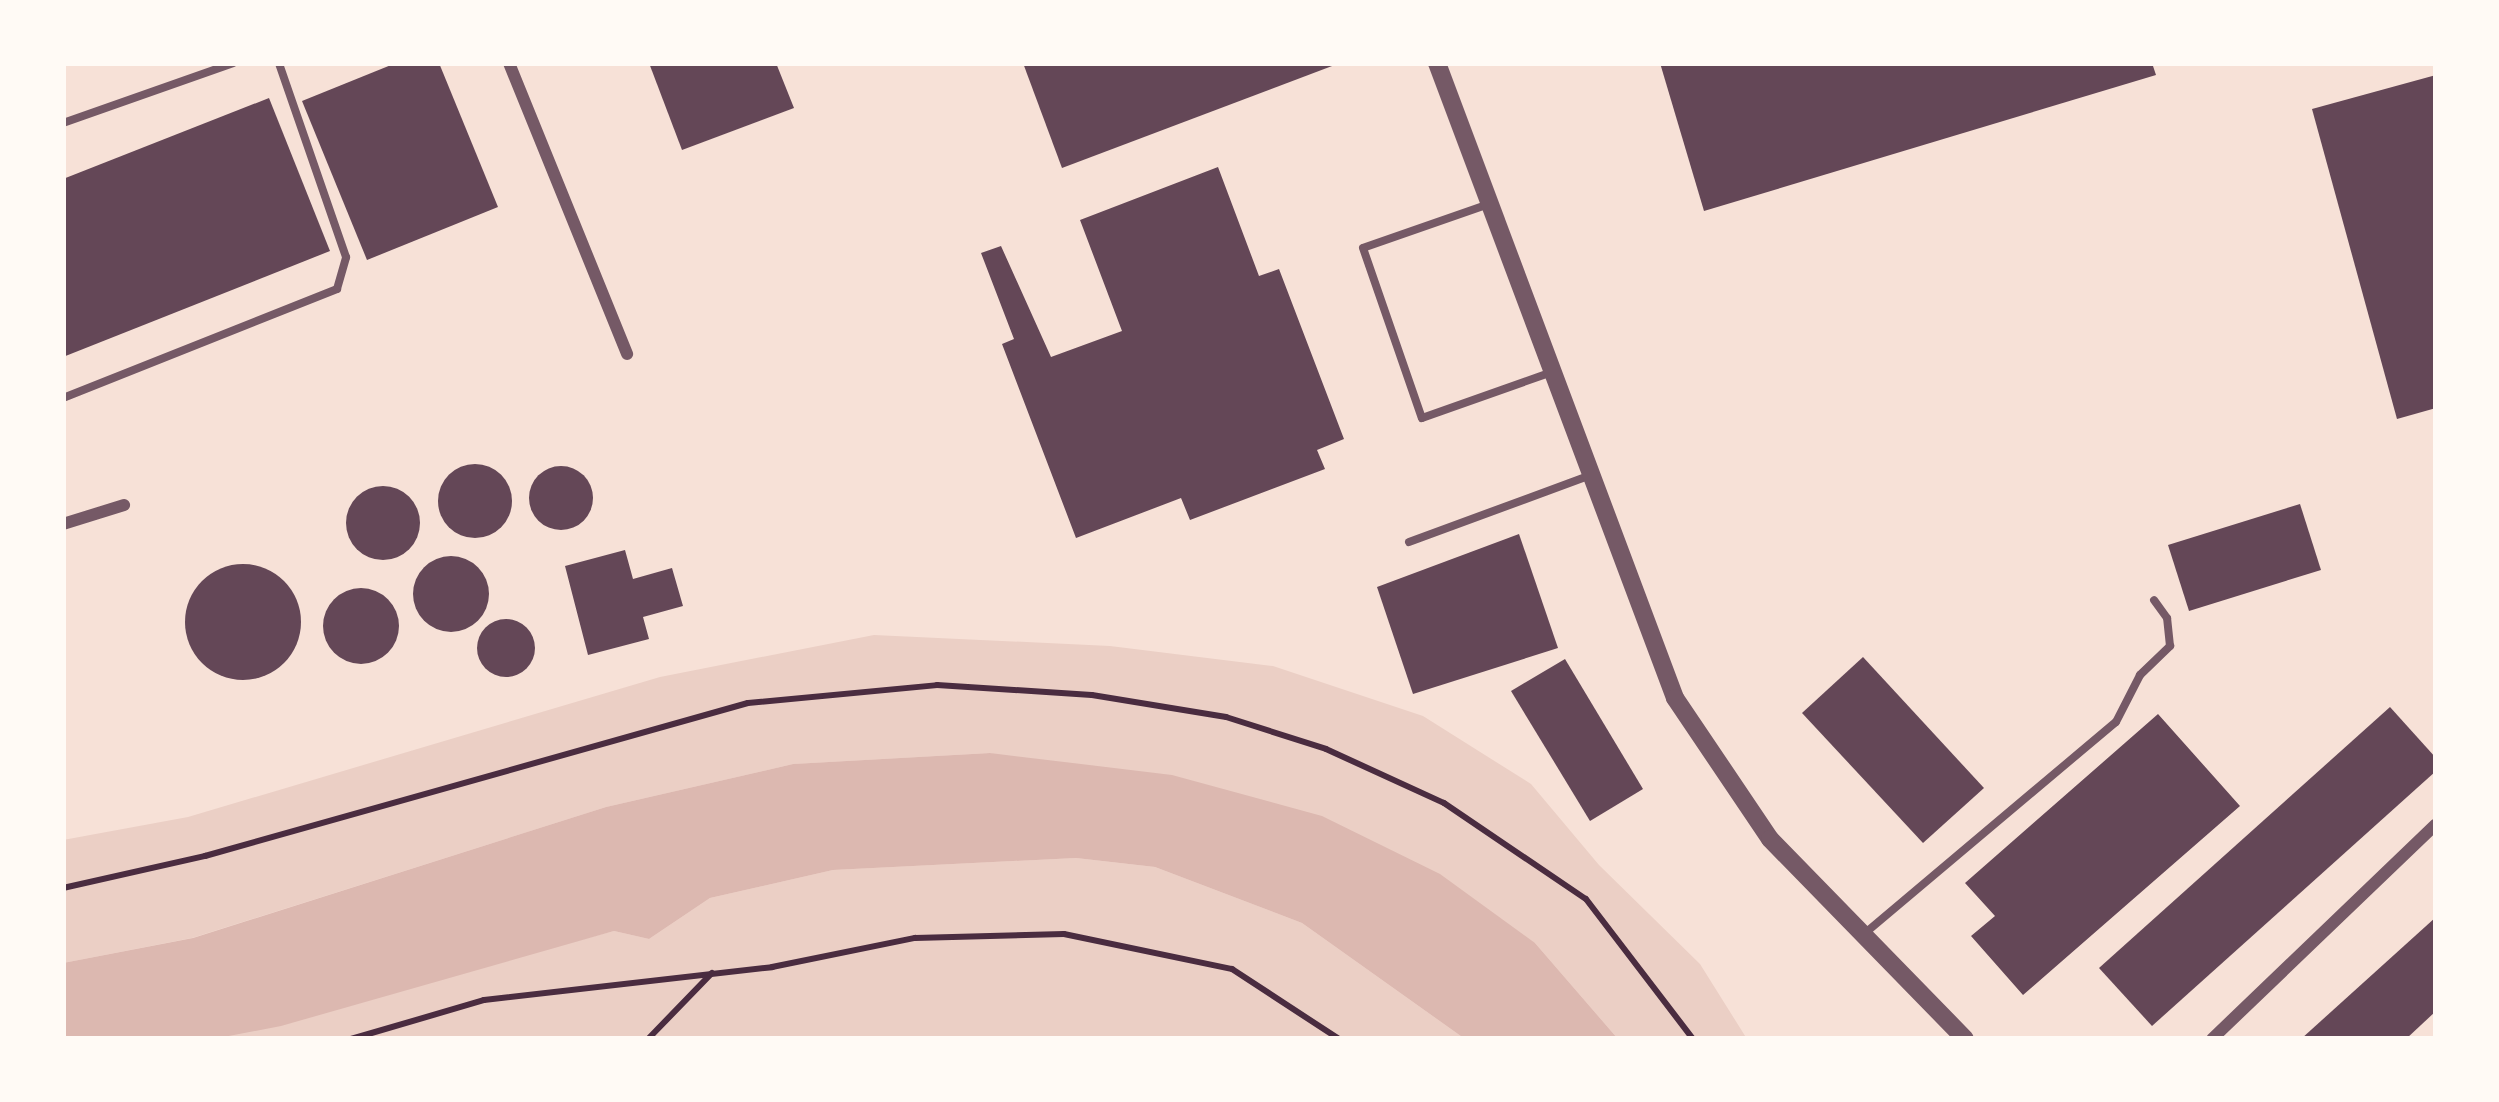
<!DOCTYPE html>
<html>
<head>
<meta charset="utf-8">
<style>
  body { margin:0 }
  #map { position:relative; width:2499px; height:1102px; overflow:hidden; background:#f7e1d7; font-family:"Exo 2",sans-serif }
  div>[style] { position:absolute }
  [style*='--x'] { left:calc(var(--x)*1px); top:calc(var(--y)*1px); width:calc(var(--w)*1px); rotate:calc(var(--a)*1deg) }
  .green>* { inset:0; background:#ebcfc5 }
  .water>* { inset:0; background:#dcb8b0 }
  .building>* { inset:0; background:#644757 }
  .round { border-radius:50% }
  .path>* { height:6px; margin:-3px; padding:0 3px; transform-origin:3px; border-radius:3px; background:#4a2c40 }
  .service>* { height:8px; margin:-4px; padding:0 4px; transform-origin:4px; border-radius:4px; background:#755966 }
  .minor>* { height:12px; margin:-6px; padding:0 6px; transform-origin:6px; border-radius:6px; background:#755966 }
  .tertiary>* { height:18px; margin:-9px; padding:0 9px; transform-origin:9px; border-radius:9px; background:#755966 }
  span { translate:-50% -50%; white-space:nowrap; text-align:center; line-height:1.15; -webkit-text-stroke:12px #fffaf5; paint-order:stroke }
  .frame { position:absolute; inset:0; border:66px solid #fffaf5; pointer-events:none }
</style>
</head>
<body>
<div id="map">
  <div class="green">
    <div style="clip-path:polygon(874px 635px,1110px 646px,1273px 666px,1423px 716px,1531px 784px,1599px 865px,1700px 964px,1747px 1039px,1618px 1039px,1535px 943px,990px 753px,793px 764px,606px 807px,192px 938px,63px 963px,63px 840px,188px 817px,660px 677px)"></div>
    <div style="clip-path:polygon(1076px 858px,1155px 867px,1302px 923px,1465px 1039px,213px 1039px,614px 931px,649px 939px,710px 898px,833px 870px)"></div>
  </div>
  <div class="water">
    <div style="clip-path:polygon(990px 753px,1172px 775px,1322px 816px,1440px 874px,1535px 943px,1618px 1039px,1465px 1039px,1302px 923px,1155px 867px,1076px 858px,833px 870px,710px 898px,649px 939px,614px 931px,281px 1026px,213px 1039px,63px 1039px,63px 963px,193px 938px,606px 807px,793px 764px)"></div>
  </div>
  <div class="building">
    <div style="clip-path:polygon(396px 63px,439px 63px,498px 207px,367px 260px,302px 101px)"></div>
    <div style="clip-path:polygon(649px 63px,776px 63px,794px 108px,682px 150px)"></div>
    <div style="clip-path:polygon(1023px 63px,1340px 63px,1062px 168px)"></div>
    <div style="clip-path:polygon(1660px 63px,2152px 63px,2156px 75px,1704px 211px)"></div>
    <div style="clip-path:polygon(2436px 75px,2436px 408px,2397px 419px,2312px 109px)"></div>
    <div style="clip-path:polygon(269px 98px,330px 251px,63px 357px,63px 179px)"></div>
    <div style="clip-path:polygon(1218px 167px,1259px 276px,1279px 269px,1344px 439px,1317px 450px,1325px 469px,1190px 520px,1181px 498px,1076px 538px,1002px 344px,1014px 339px,981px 253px,1001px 246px,1051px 357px,1122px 331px,1080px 220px)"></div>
    <div class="round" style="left:438px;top:464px;width:74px;height:74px"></div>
    <div class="round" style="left:529px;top:466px;width:64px;height:64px"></div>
    <div class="round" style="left:346px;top:486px;width:74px;height:74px"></div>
    <div style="clip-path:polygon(2300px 504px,2321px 570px,2189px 611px,2168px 545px)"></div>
    <div style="clip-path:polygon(1519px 534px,1558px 648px,1413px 694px,1377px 587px)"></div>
    <div style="clip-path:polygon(625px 550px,633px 579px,672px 568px,683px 606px,643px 617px,649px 639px,588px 655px,565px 566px)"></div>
    <div class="round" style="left:413px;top:556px;width:76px;height:76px"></div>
    <div class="round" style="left:185px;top:564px;width:116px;height:116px"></div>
    <div class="round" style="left:323px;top:588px;width:76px;height:76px"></div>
    <div class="round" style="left:477px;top:619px;width:58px;height:58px"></div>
    <div style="clip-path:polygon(1863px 657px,1984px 788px,1923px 843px,1802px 713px)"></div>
    <div style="clip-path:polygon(1565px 659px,1643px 789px,1590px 821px,1511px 691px)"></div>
    <div style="clip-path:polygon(2390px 707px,2436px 758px,2436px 771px,2152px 1026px,2099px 968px)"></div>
    <div style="clip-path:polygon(2158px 714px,2240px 806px,2023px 995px,1971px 936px,1995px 916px,1965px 883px)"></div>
    <div style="clip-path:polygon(2436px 917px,2436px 1011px,2406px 1039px,2301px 1039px)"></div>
  </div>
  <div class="path">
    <div style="--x:63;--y:888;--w:146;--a:-12.7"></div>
    <div style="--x:205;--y:856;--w:564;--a:-15.74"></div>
    <div style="--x:748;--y:703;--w:190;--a:-5.4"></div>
    <div style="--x:937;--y:685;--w:155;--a:3.7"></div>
    <div style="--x:1092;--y:695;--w:136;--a:9.3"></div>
    <div style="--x:1226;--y:717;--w:105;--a:17.7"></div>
    <div style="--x:1326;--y:749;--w:130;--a:24.6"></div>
    <div style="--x:1444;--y:803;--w:171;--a:34.1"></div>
    <div style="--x:1586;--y:899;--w:176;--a:52.6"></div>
    <div style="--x:351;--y:1039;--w:139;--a:-16.3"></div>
    <div style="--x:484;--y:1000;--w:290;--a:-6.5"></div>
    <div style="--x:772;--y:967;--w:146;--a:-11.5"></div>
    <div style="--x:915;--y:938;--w:149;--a:-1.5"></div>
    <div style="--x:1064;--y:934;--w:172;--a:11.8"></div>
    <div style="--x:1232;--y:969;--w:128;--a:33.2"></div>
    <div style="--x:648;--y:1039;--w:92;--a:-45.9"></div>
  </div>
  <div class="service">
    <div style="--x:63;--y:123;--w:180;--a:-19.4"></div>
    <div style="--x:1489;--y:204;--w:133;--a:160.8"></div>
    <div style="--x:1363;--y:248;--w:180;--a:70.9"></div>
    <div style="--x:1422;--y:418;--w:135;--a:-19.5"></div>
    <div style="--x:63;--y:398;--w:295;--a:-21.7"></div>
    <div style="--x:337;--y:289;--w:33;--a:-74"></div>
    <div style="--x:346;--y:257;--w:205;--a:-109.1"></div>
    <div style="--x:1409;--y:542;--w:191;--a:-20.2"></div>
    <div style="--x:1864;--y:934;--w:329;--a:-40.1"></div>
    <div style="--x:2116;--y:722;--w:53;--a:-62.9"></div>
    <div style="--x:2140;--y:675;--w:42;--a:-44"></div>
    <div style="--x:2170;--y:646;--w:28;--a:-96"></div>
    <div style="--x:2167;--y:618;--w:22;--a:-126"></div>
  </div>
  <div class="minor">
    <div style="--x:509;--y:63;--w:314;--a:67.9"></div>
    <div style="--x:63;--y:524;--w:64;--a:-17.3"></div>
    <div style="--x:2212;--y:1039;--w:310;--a:-43.8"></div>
  </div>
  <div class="tertiary">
    <div style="--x:1437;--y:63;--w:678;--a:69.45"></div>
    <div style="--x:1675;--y:698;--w:170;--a:56"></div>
    <div style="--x:1770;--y:839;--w:279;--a:45.7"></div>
  </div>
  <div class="frame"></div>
</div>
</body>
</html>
